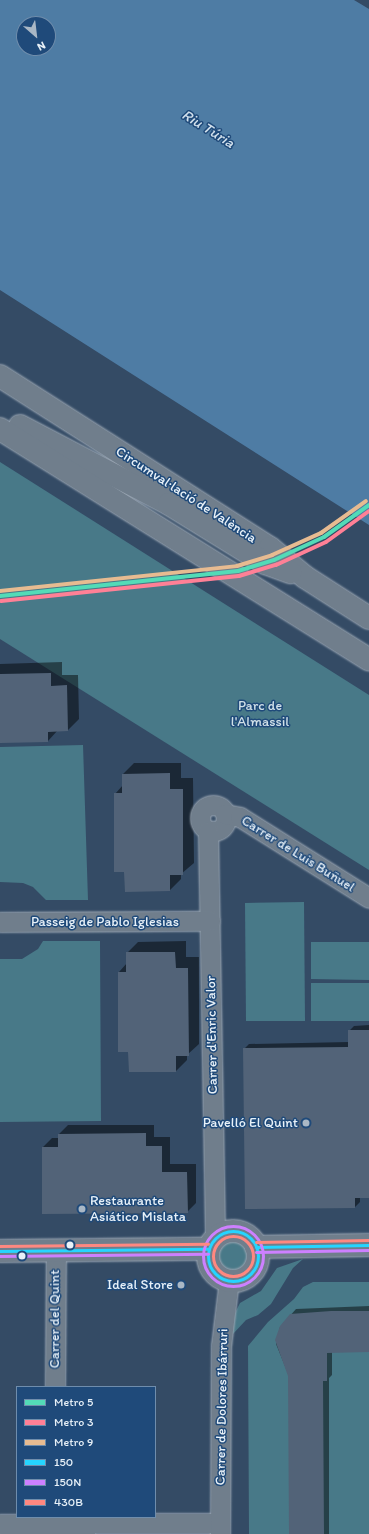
<!DOCTYPE html>
<html>
<head>
<meta charset="utf-8">
<style>
  body { margin:0 }
  #map { position:relative; width:369px; height:1534px; overflow:hidden; background:#344b65; font-family:Itim,sans-serif }
  div>[style] { position:absolute }
  [style*='--x'] { left:calc(var(--x)*1px); top:calc(var(--y)*1px); width:calc(var(--w)*1px); rotate:calc(var(--a)*1deg) }
  .green>* { inset:0; background:#487988 }
  .round { border-radius:50% }
  .water>* { inset:0; background:#4e7ca4 }
  .shadow>* { inset:0; background:#0007 }
  .building>* { inset:0; background:#526378 }
  .roads { filter:drop-shadow(0 0 1px #9aa6b3) drop-shadow(0 0 1px #9aa6b3) }
  .street>* { height:19px; margin:-9.5px; padding:0 9.5px; transform-origin:9.5px; border-radius:9.5px; background:#707e8c }
  .street>.ring { margin:-9.5px; padding:0; box-sizing:content-box; background:none; border:19px solid #707e8c; border-radius:50% }
  .secondary>* { height:22px; margin:-11px; padding:0 11px; transform-origin:11px; border-radius:11px; background:#707e8c }
  .secondary>.ring { margin:-11px; padding:0; box-sizing:content-box; background:none; border:22px solid #707e8c; border-radius:50% }
  .highway>* { height:22px; margin:-11px; padding:0 11px; transform-origin:11px; border-radius:11px; background:#707e8c }
  .bus-1>* { height:3px; margin:-1.5px; padding:0 1.5px; transform-origin:1.5px; border-radius:1.5px; background:#25d5ff }
  .bus-1>.ring { margin:-1.5px; padding:0; box-sizing:content-box; background:none; border:3px solid #25d5ff; border-radius:50% }
  .bus-2>* { height:3px; margin:-1.5px; padding:0 1.5px; transform-origin:1.5px; border-radius:1.5px; background:#cd80ff }
  .bus-2>.ring { margin:-1.5px; padding:0; box-sizing:content-box; background:none; border:3px solid #cd80ff; border-radius:50% }
  .bus-3>* { height:3px; margin:-1.5px; padding:0 1.5px; transform-origin:1.5px; border-radius:1.5px; background:#ff8880 }
  .bus-3>.ring { margin:-1.5px; padding:0; box-sizing:content-box; background:none; border:3px solid #ff8880; border-radius:50% }
  .metro-1>* { height:4px; margin:-2px; padding:0 2px; transform-origin:2px; border-radius:2px; background:#53dbb7 }
  .metro-2>* { height:4px; margin:-2px; padding:0 2px; transform-origin:2px; border-radius:2px; background:#ff8096 }
  .metro-3>* { height:4px; margin:-2px; padding:0 2px; transform-origin:2px; border-radius:2px; background:#e7bb91 }
  .dots>* { width:11px; height:11px; translate:-50% -50%; box-sizing:border-box; border:2px solid #1f4a7a; border-radius:50% }
  span { translate:-50% -50%; white-space:nowrap; text-align:center; line-height:1.15; -webkit-text-stroke:3px #1f4a7a; paint-order:stroke }
  .street-label { font-size:14px; color:#e8f1f8 }
  .park-label { font-size:14px; color:#d0e0e8 }
  .poi-label { font-size:14px; color:#e8f1f8 }
  .right { translate:-100% -50%; text-align:right }
  .left { translate:0 -50%; text-align:left }
  .water-label { font-size:15px; color:#d1e0ec; font-style:italic }
  .legend { position:absolute; left:16px; top:1386px; width:140px; height:132px; box-sizing:border-box; background:#1f4a7a; border:1px solid #6f8dac; margin:0; padding:5px 7px; list-style:none; font-size:12px; color:#e8f1f8 }
  .legend li { display:flex; align-items:center; gap:8px; height:20px }
  .legend b { width:20px; border:1px solid #6f8dac }
  .north { position:absolute; left:16px; top:16px; width:40px; height:40px; box-sizing:border-box; background:#1f4a7a; border:1px solid #6f8dac; border-radius:50%; rotate:152deg; font-size:11px; font-weight:700; line-height:16px; text-align:center; color:#e8f1f8 }
  .north::after { content:''; display:block; margin:auto; width:14px; height:18px; background:#a9b7c5; clip-path:polygon(50% 0,100% 100%,50% 72%,0 100%) }
</style>
</head>
<body>
<div id="map">
  <div class="green">
    <div style="clip-path:polygon(0 462px,369px 695px,369px 870px,0 639px)"></div>
    <div style="clip-path:polygon(83px 745px,88px 900px,46px 900px,33px 887px,23px 883px,0 882px,0 747px)"></div>
    <div style="clip-path:polygon(304px 902px,305px 1021px,246px 1021px,245px 903px)"></div>
    <div style="clip-path:polygon(43px 941px,100px 941px,101px 1121px,0 1122px,0 959px,22px 959px,38px 949px)"></div>
    <div style="clip-path:polygon(311px 942px,369px 942px,369px 980px,311px 979px)"></div>
    <div style="clip-path:polygon(311px 983px,369px 983px,369px 1021px,311px 1021px)"></div>
    <div class="round" style="left:215px;top:1239px;width:34px;height:34px"></div>
    <div style="clip-path:polygon(303px 1259px,293px 1268px,271px 1304px,258px 1315px,246px 1320px,233px 1334px,233px 1317px,240px 1303px,261px 1291px,277px 1268px)"></div>
    <div style="clip-path:polygon(313px 1282px,369px 1282px,369px 1534px,249px 1534px,248px 1346px,268px 1322px,294px 1299px,303px 1287px)"></div>
  </div>
  <div class="water">
    <div style="clip-path:polygon(evenodd,0 0,354px 0,369px 9px,369px 525px,0 290px,0 0,24px 24px,48px 24px,48px 48px,24px 48px,24px 24px)"></div>
  </div>
  <div class="shadow">
    <div style="clip-path:polygon(62px 662px,62px 675px,78px 675px,79px 719px,68px 730px,58px 730px,48px 741px,0 742px,0 664px)"></div>
    <div style="clip-path:polygon(134px 763px,181px 763px,181px 778px,193px 778px,194px 863px,181px 874px,181px 879px,170px 890px,125px 870px,115px 794px,123px 785px,123px 774px)"></div>
    <div style="clip-path:polygon(186px 941px,186px 957px,199px 957px,199px 1044px,187px 1055px,187px 1060px,176px 1071px,129px 1051px,119px 972px,127px 963px,127px 953px,138px 942px)"></div>
    <div style="clip-path:polygon(369px 1025px,369px 1197px,360px 1197px,360px 1202px,355px 1207px,244px 1049px,249px 1044px,349px 1042px,349px 1031px,354px 1026px)"></div>
    <div style="clip-path:polygon(68px 1125px,154px 1125px,154px 1137px,170px 1137px,170px 1164px,196px 1164px,196px 1203px,187px 1212px,43px 1147px,52px 1138px,59px 1138px,59px 1134px)"></div>
    <div style="clip-path:polygon(369px 1306px,369px 1351px,332px 1352px,332px 1375px,329px 1378px,329px 1534px,290px 1534px,289px 1376px,276px 1344px,280px 1327px,296px 1309px)"></div>
  </div>
  <div class="building">
    <div style="clip-path:polygon(51px 673px,51px 686px,67px 685px,68px 731px,48px 732px,48px 742px,0 743px,0 674px)"></div>
    <div style="clip-path:polygon(170px 773px,170px 789px,183px 789px,183px 875px,170px 875px,170px 891px,125px 892px,124px 872px,114px 872px,114px 793px,122px 793px,122px 774px)"></div>
    <div style="clip-path:polygon(126px 952px,175px 952px,176px 968px,188px 968px,189px 1056px,176px 1056px,176px 1072px,129px 1072px,128px 1052px,118px 1052px,118px 972px,126px 972px)"></div>
    <div style="clip-path:polygon(348px 1030px,369px 1030px,369px 1198px,355px 1198px,355px 1208px,245px 1209px,243px 1048px,348px 1047px)"></div>
    <div style="clip-path:polygon(146px 1133px,146px 1146px,162px 1146px,162px 1172px,187px 1172px,188px 1213px,42px 1214px,42px 1147px,58px 1147px,58px 1134px)"></div>
    <div style="clip-path:polygon(331px 1311px,369px 1311px,369px 1352px,327px 1353px,327px 1381px,323px 1381px,324px 1534px,289px 1534px,288px 1376px,275px 1340px,280px 1326px,290px 1314px)"></div>
  </div>
  <div class="roads">
    <div class="street">
      <div class="ring" style="left:200px;top:805px;width:7px;height:7px"></div>
      <div style="--x:225;--y:814;--w:15;--a:11"></div>
      <div style="--x:240;--y:817;--w:152;--a:32.1"></div>
      <div style="--x:208;--y:831;--w:407;--a:89"></div>
      <div style="--x:0;--y:922;--w:210;--a:-0.3"></div>
      <div style="--x:55;--y:1387;--w:136;--a:-89.6"></div>
      <div style="--x:0;--y:1524;--w:219;--a:-0.3"></div>
      <div style="--x:220;--y:1534;--w:188;--a:-89.7"></div>
      <div style="--x:221;--y:1346;--w:66;--a:-83.1"></div>
    </div>
    <div class="secondary">
      <div class="ring" style="left:208px;top:1231px;width:28px;height:28px"></div>
      <div style="--x:256;--y:1247;--w:113;--a:-1"></div>
      <div style="--x:0;--y:1251;--w:208;--a:-0.6"></div>
    </div>
    <div class="highway">
      <div style="--x:0;--y:376;--w:320;--a:32.5"></div>
      <div style="--x:270;--y:548;--w:45;--a:39.6"></div>
      <div style="--x:305;--y:577;--w:76;--a:32.6"></div>
      <div style="--x:20;--y:426;--w:168;--a:27.6"></div>
      <div style="--x:169;--y:504;--w:113;--a:31.6"></div>
      <div style="--x:265;--y:563;--w:27;--a:20"></div>
      <div style="--x:0;--y:429;--w:435;--a:32"></div>
    </div>
  </div>
  <div class="bus-1">
    <div class="ring" style="left:208px;top:1231px;width:47px;height:47px"></div>
    <div style="--x:256;--y:1247;--w:113;--a:-1"></div>
    <div style="--x:0;--y:1251;--w:208;--a:-0.6"></div>
  </div>
  <div class="bus-2">
    <div class="ring" style="left:203px;top:1226px;width:57px;height:57px"></div>
    <div style="--x:256;--y:1252;--w:113;--a:-1"></div>
    <div style="--x:0;--y:1256;--w:208;--a:-0.6"></div>
  </div>
  <div class="bus-3">
    <div class="ring" style="left:213px;top:1236px;width:37px;height:37px"></div>
    <div style="--x:256;--y:1242;--w:113;--a:-1"></div>
    <div style="--x:0;--y:1246;--w:208;--a:-0.6"></div>
  </div>
  <div class="metro-1">
    <div style="--x:0;--y:596;--w:239;--a:-6"></div>
    <div style="--x:238;--y:571;--w:38;--a:-17"></div>
    <div style="--x:274;--y:560;--w:55;--a:-24.7"></div>
    <div style="--x:324;--y:537;--w:55;--a:-35.4"></div>
  </div>
  <div class="metro-2">
    <div style="--x:1;--y:601;--w:239;--a:-6"></div>
    <div style="--x:239;--y:576;--w:39;--a:-17"></div>
    <div style="--x:276;--y:565;--w:55;--a:-24.7"></div>
    <div style="--x:326;--y:542;--w:53;--a:-35.8"></div>
  </div>
  <div class="metro-3">
    <div style="--x:0;--y:591;--w:238;--a:-6"></div>
    <div style="--x:237;--y:566;--w:37;--a:-17"></div>
    <div style="--x:272;--y:555;--w:54;--a:-24.2"></div>
    <div style="--x:321;--y:533;--w:55;--a:-35.4"></div>
  </div>
  <div class="dots">
    <div style="left:306px;top:1123px;background:#a9b7c5"></div>
    <div style="left:82px;top:1209px;background:#a9b7c5"></div>
    <div style="left:70px;top:1245px;background:#e8f1f8"></div>
    <div style="left:22px;top:1256px;background:#e8f1f8"></div>
    <div style="left:181px;top:1285px;background:#a9b7c5"></div>
  </div>
  <div class="street-label">
    <span style="left:186px;top:495px;rotate:33deg">Circumval·lació de València</span>
    <span style="left:298px;top:854px;rotate:32deg">Carrer de Luis Buñuel</span>
    <span style="left:105px;top:922px">Passeig de Pablo Iglesias</span>
    <span style="left:212px;top:1035px;rotate:-91deg">Carrer d'Enric Valor</span>
    <span style="left:55px;top:1319px;rotate:-90deg">Carrer del Quint</span>
    <span style="left:222px;top:1407px;rotate:-89deg">Carrer de Dolores Ibárruri</span>
  </div>
  <div class="park-label">
    <span style="left:260px;top:714px">Parc de<br>l'Almassil</span>
  </div>
  <div class="poi-label">
    <span class="right" style="left:298px;top:1123px">Pavelló El Quint</span>
    <span class="left" style="left:90px;top:1209px">Restaurante<br>Asiático Mislata</span>
    <span class="right" style="left:173px;top:1285px">Ideal Store</span>
  </div>
  <div class="water-label">
    <span style="left:208px;top:129px;rotate:32deg">Riu Túria</span>
  </div>
  <ul class="legend">
  <li><b style="height:5px;background:#53dbb7"></b>Metro 5</li>
  <li><b style="height:5px;background:#ff8096"></b>Metro 3</li>
  <li><b style="height:5px;background:#e7bb91"></b>Metro 9</li>
  <li><b style="height:5px;background:#25d5ff"></b>150</li>
  <li><b style="height:5px;background:#cd80ff"></b>150N</li>
  <li><b style="height:5px;background:#ff8880"></b>430B</li>
  </ul>
  <div class="north">N</div>
</div>
</body>
</html>
